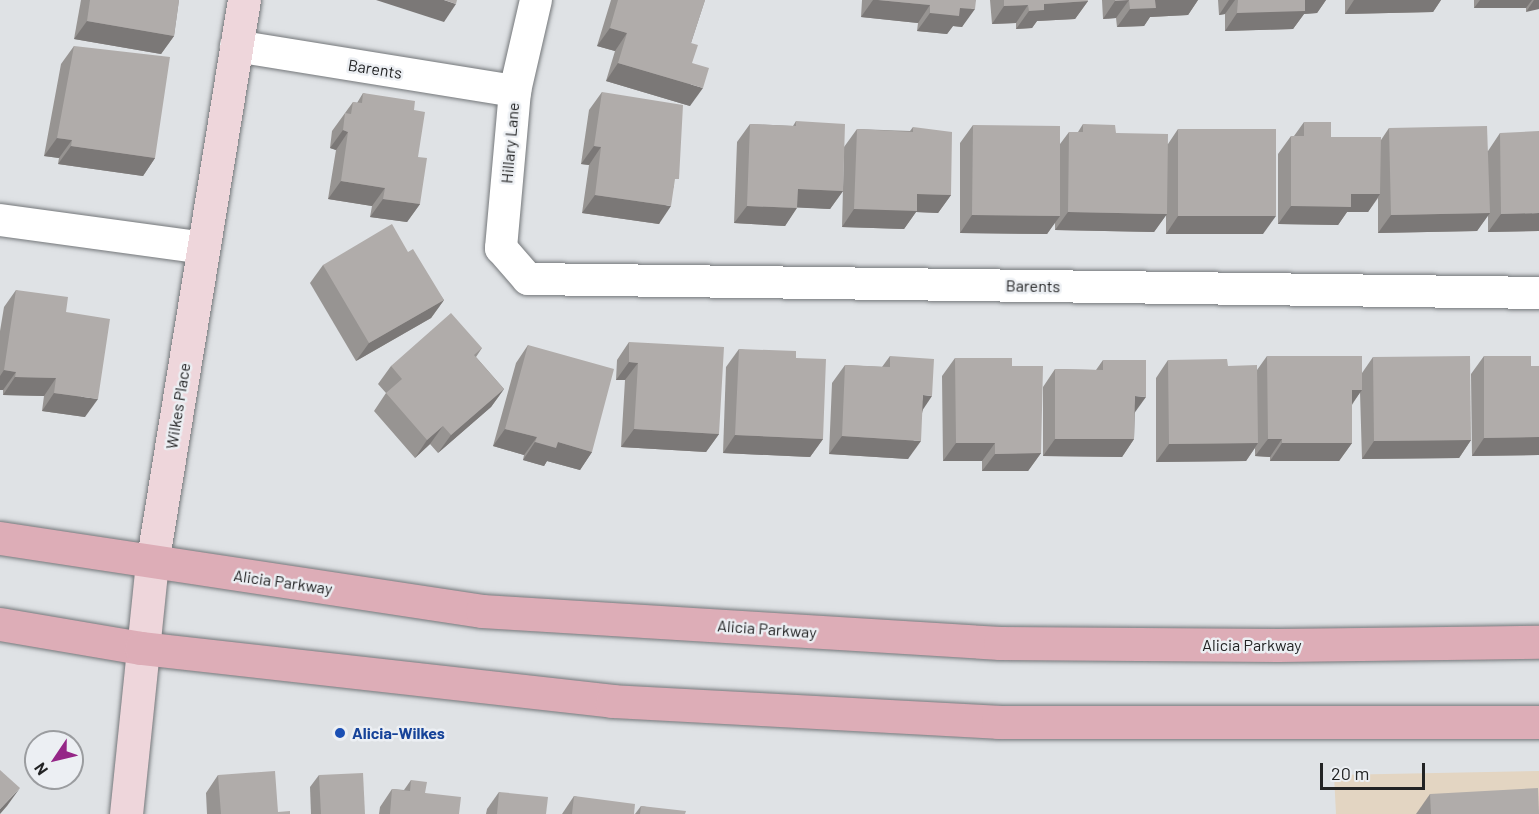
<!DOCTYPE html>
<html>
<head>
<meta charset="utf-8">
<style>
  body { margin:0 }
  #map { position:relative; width:1539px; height:814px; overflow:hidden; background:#dfe2e5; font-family:Barlow,sans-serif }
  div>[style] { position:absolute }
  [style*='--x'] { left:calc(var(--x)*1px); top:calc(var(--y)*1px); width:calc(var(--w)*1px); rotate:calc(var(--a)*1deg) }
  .commercial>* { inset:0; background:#e3d5c2 }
  .roads { filter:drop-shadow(0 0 2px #74777a) drop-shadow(0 0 2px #74777a) }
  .street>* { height:32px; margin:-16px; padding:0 16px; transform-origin:16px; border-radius:16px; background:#fff }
  .secondary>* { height:33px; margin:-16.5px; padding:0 16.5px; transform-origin:16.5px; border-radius:16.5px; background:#eed6db }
  .primary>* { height:33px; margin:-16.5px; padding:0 16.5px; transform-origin:16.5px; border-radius:16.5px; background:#ddadb7 }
  .wall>* { inset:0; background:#979492 }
  .shaded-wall>* { inset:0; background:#7b7877 }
  .building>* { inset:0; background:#b0acaa }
  .dots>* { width:16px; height:16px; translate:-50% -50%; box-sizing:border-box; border:3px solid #eceff3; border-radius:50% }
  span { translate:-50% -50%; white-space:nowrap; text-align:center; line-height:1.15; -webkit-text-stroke:5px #eceff3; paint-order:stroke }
  .street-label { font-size:16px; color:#222324 }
  .transit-label { font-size:16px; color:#164399; font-weight:700 }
  .left { translate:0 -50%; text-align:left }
  .north { position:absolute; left:24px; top:730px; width:60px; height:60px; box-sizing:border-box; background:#eceff3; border:2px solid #9b9da0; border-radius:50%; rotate:235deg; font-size:16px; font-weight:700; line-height:24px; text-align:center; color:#222324 }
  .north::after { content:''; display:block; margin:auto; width:21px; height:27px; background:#952687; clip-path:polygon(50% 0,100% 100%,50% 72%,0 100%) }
  .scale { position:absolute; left:1320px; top:763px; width:105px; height:27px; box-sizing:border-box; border:3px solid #222324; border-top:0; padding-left:8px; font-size:18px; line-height:21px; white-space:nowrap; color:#222324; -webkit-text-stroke:4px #eceff3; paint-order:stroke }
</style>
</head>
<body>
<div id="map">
  <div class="commercial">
    <div style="clip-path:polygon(1539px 771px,1539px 814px,1336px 814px,1334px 775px)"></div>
  </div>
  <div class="roads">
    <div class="street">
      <div style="--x:536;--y:0;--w:93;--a:103"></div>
      <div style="--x:515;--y:91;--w:158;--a:95.1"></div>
      <div style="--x:501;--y:248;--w:41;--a:48.9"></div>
      <div style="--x:528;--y:279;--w:1011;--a:0.79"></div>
      <div style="--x:236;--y:46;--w:283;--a:9.2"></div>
      <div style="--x:0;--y:220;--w:206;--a:7.8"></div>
    </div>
    <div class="secondary">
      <div style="--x:126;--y:814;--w:251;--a:-84.1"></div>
      <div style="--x:152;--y:564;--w:571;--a:-80.74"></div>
    </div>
    <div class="primary">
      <div style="--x:0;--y:538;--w:487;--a:8.6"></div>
      <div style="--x:482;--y:611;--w:519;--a:3.54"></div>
      <div style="--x:1000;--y:643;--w:278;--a:0.4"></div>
      <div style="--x:1278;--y:645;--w:261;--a:-0.7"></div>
      <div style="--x:0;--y:624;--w:143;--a:9.7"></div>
      <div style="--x:141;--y:648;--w:474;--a:6.4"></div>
      <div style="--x:612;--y:701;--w:387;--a:3.1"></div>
      <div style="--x:998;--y:722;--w:541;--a:0"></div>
    </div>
  </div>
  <div class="wall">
    <div style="clip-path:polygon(81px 0,179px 0,174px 36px,161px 54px,74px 39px)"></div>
    <div style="clip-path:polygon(611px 0,705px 0,691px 43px,692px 63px,690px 106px,606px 81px,615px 51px,597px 46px)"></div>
    <div style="clip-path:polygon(862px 0,976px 0,962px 27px,953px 26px,947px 34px,917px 31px,918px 23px,861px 17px)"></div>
    <div style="clip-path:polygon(990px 0,1088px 0,1088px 1px,1075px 19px,1037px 21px,1032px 28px,1016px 29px,1016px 23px,992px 24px)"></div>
    <div style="clip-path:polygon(1102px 0,1198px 0,1188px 15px,1150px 17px,1144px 26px,1117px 27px,1116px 18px,1103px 19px)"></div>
    <div style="clip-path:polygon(1218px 0,1326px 0,1317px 13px,1304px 14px,1293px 29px,1225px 31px,1225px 14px,1219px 15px)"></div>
    <div style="clip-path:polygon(1345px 0,1441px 0,1433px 12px,1345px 14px)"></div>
    <div style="clip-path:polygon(1474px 0,1539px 0,1526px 12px,1526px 8px,1474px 8px)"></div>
    <div style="clip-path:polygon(74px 46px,155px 158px,143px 176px,58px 164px,59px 158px,44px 156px,61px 64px)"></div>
    <div style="clip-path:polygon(602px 92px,674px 186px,659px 224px,582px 213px,589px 165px,581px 164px,589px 110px)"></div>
    <div style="clip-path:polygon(363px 93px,414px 110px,418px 157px,420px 204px,407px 222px,370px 217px,372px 206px,328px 199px,336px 150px,330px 148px,332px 131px,353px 102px,357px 103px)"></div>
    <div style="clip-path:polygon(796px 121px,843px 191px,830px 209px,797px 207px,785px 226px,734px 223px,737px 142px,750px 124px,793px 126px)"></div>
    <div style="clip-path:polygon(1304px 122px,1331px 137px,1381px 140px,1389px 128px,1488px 151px,1500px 133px,1539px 231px,1488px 232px,1488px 215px,1477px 231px,1378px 233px,1378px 198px,1368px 212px,1347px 212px,1338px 225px,1278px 224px,1278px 154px,1291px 136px,1294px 136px)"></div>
    <div style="clip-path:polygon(1083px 124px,1116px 133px,1168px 144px,1178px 129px,1263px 234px,1166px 234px,1166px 215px,1154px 232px,1055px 230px,1055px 222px,1047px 234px,960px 233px,960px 143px,973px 125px,1060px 144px,1069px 132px,1078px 132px)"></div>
    <div style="clip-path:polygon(913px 127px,951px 195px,938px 213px,916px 212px,904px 229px,842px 227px,844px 147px,857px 129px,910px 131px)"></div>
    <div style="clip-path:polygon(408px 252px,444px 300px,431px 318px,356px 361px,310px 283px,323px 265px)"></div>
    <div style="clip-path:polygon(16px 290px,66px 312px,85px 417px,42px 411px,44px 396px,3px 395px,3px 390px,0 390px,0 331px,4px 307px)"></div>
    <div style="clip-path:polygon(629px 342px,719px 434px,706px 452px,621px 447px,625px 380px,616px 380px,617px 360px)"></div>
    <div style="clip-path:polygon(528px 345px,592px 452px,580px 470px,547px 461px,544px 466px,523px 460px,524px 455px,493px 446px,516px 363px)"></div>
    <div style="clip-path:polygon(482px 348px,476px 357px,504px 389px,491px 407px,438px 453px,430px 444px,415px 458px,374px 411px,386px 393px,378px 384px,391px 366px)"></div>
    <div style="clip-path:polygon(739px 349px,796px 358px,823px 439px,810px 457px,723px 453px,726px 367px)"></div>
    <div style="clip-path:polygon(890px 356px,923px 410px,908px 459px,829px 454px,832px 383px,845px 365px,882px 367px)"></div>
    <div style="clip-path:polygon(1267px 356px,1362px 373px,1373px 357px,1471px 440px,1459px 458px,1362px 459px,1360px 392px,1352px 405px,1352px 443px,1339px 461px,1270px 461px,1270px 457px,1255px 456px,1255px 448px,1246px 461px,1156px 462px,1156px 378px,1168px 360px,1228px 366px,1257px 370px)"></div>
    <div style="clip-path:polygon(1484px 356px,1531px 366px,1539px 366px,1539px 455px,1472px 456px,1471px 374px)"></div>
    <div style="clip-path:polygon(955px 358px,1012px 366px,1041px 453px,1028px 471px,982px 471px,982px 461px,943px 461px,942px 376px)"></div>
    <div style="clip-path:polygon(1103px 360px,1135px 412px,1134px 439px,1122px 457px,1043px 456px,1043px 387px,1055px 369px,1096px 370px)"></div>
    <div style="clip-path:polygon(218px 775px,278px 812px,290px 814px,207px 814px,206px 793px)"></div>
    <div style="clip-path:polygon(319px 775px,365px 814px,311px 814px,310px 787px)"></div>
    <div style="clip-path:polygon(411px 780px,425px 793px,459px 814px,379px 814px,380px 807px,392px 789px,404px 790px)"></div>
    <div style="clip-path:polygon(499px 792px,546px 814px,486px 814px,487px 809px)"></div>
    <div style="clip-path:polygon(1430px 794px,1539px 814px,1416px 814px)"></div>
    <div style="clip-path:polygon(574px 796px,634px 814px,562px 814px)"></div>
    <div style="clip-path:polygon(641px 806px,685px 814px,635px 814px)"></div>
  </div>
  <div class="shaded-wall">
    <div style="clip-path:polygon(376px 0,444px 0,456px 4px,444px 22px)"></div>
    <div style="clip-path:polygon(873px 0,878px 0,930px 5px,918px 23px,861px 17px)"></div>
    <div style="clip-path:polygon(1129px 0,1116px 18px,1103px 19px,1115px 1px)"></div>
    <div style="clip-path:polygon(1155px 0,1198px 0,1188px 15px,1150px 17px,1144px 26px,1117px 27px,1130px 9px)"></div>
    <div style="clip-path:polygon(1229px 0,1235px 0,1225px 14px,1219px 15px)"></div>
    <div style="clip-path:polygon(1302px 0,1326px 0,1317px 13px,1304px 14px,1293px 29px,1225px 31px,1237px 13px)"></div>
    <div style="clip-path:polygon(1354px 0,1441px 0,1433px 12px,1345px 14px)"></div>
    <div style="clip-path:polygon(1480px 0,1532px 0,1526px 8px,1474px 8px)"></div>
    <div style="clip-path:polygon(1534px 0,1539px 0,1539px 9px,1526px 12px)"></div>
    <div style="clip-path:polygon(1088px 1px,1075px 19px,1037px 21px,1032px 28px,1016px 29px,1029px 11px,1044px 4px)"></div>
    <div style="clip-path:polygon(1028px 5px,1016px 23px,992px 24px,1004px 6px)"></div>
    <div style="clip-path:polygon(960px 8px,975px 9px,962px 27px,953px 26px,947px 34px,917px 31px,930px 13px)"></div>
    <div style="clip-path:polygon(87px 21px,174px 36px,161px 54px,74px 39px)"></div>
    <div style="clip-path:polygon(610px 28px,627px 33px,615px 51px,597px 46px)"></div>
    <div style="clip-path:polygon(618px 63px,703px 88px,690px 106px,606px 81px)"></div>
    <div style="clip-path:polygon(343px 130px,348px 132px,336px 150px,330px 148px)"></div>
    <div style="clip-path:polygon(57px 138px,72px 140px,59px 158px,44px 156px)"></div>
    <div style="clip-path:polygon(71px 146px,155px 158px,143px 176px,58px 164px)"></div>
    <div style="clip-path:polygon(594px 146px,601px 147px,589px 165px,581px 164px)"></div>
    <div style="clip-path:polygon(341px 181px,385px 188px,372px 206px,328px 199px)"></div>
    <div style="clip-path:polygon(798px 189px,843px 191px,830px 209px,785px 207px)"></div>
    <div style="clip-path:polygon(917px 194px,951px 195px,938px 213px,916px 212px,904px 229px,842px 227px,854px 209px)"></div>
    <div style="clip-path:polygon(1351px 194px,1380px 194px,1368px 212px,1347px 212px,1338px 225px,1278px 224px,1291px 206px)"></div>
    <div style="clip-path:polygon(595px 195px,671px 206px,659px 224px,582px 213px)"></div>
    <div style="clip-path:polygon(383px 199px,420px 204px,407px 222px,370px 217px)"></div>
    <div style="clip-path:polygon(747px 206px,797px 208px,785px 226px,734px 223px)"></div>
    <div style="clip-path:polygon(1068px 212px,1167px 214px,1154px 232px,1055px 230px)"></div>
    <div style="clip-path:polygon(1490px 213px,1477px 231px,1378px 233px,1391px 215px)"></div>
    <div style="clip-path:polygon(1539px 213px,1539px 231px,1488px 232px,1501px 214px)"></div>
    <div style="clip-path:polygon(972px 215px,1060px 216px,1047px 234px,960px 233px)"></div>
    <div style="clip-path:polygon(1178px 216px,1276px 216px,1263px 234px,1166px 234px)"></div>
    <div style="clip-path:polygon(444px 300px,431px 318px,356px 361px,369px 343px)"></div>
    <div style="clip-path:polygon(629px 362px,638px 363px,625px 380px,616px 380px)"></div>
    <div style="clip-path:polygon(4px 370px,16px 372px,3px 390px,0 390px,0 376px)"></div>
    <div style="clip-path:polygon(15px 377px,56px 378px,44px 396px,3px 395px)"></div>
    <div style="clip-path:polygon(504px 389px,491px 407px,438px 453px,451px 435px)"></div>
    <div style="clip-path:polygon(1352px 390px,1362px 390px,1349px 408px)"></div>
    <div style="clip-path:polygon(54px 393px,98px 399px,85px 417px,42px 411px)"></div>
    <div style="clip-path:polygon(923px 395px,932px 396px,920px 414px)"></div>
    <div style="clip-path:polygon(1135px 396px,1146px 397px,1133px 415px)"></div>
    <div style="clip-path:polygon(443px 426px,430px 444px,415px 458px,427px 440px)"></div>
    <div style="clip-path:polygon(505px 429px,537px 437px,524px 455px,493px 446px)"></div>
    <div style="clip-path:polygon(634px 429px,719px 434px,706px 452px,621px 447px)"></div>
    <div style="clip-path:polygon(735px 435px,823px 439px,810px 457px,723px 453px)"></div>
    <div style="clip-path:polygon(842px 436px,921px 441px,908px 459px,829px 454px)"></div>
    <div style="clip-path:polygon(1539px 437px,1539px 455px,1472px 456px,1484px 438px)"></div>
    <div style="clip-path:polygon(1055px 439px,1134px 439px,1122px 457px,1043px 456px)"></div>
    <div style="clip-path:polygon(1268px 439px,1282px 439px,1270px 457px,1255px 456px)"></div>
    <div style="clip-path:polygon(1471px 440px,1459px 458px,1362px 459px,1374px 441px)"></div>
    <div style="clip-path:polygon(535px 442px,558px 442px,592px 452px,580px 470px,547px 461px,544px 466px,523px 460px)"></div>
    <div style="clip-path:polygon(956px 443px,995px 443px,982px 461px,943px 461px)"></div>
    <div style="clip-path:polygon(1258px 443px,1246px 461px,1156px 462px,1169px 444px)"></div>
    <div style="clip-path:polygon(1282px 443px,1352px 443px,1339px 461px,1270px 461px)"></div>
    <div style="clip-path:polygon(1041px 453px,1028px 471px,982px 471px,995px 454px)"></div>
    <div style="clip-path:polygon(20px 788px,7px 806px,0 814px,0 809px)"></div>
  </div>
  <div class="building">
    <div style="clip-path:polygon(90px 0,179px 0,174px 36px,87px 21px)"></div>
    <div style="clip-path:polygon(444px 0,457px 0,456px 4px)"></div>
    <div style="clip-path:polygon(618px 0,705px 0,691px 43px,698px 45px,692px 63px,709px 68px,703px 88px,618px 63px,627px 33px,610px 28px)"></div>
    <div style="clip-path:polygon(878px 0,976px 0,975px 9px,960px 8px,959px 16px,930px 13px,930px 5px)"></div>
    <div style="clip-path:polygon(1004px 0,1088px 0,1088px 1px,1044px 4px,1044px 10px,1029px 11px,1028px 5px,1004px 6px)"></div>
    <div style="clip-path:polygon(1115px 0,1155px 0,1156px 8px,1130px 9px,1129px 0,1115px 1px)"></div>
    <div style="clip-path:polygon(1238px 0,1305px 0,1305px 11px,1237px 13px)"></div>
    <div style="clip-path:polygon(74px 46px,170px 57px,155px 158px,71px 146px,72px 140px,57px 138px)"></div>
    <div style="clip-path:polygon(602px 92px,683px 105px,679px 179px,675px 179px,671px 206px,595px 195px,601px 147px,594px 146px)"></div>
    <div style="clip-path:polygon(363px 93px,415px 101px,414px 110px,425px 112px,418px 157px,427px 158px,420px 204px,383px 199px,385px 188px,341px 181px,348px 132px,343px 130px,345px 113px,351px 114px,353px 102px,362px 103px)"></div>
    <div style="clip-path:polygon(796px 121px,845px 124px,843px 191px,798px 189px,797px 208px,747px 206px,750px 124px,796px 126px)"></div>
    <div style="clip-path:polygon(1304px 122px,1331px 122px,1331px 137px,1381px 137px,1380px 194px,1351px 194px,1351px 207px,1291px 206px,1291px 136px,1304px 136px)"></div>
    <div style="clip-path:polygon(1083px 124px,1115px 125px,1116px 133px,1168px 134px,1167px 214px,1068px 212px,1069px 132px,1083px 132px)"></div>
    <div style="clip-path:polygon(973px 125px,1060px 126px,1060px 216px,972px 215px)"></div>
    <div style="clip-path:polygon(1487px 126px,1490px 213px,1391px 215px,1389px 128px)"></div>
    <div style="clip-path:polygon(913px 127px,952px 132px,951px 195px,917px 194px,917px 211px,854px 209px,857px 129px,913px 132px)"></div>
    <div style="clip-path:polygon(1178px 129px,1276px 129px,1276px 216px,1178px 216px)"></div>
    <div style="clip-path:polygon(1539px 131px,1539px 213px,1501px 214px,1500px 133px)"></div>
    <div style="clip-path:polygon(392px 224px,408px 252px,413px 249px,444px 300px,369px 343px,323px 265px)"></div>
    <div style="clip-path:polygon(16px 290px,68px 297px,66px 312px,110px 319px,98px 399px,54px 393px,56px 378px,15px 377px,16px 372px,4px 370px)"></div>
    <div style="clip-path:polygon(451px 313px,482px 348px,474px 355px,504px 389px,451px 435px,443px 426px,427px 440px,386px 393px,402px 379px,391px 366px)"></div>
    <div style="clip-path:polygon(629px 342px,724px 347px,719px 434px,634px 429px,638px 363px,629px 362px)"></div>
    <div style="clip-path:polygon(528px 345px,614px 369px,592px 452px,558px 442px,556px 448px,535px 442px,537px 437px,505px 429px)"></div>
    <div style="clip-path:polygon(739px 349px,796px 351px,796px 358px,826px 359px,823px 439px,735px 435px)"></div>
    <div style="clip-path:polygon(890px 356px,934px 359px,932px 396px,923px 395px,921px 441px,842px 436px,845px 365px,890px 367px)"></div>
    <div style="clip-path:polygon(1267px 356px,1362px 356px,1362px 390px,1352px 390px,1352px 443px,1282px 443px,1282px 439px,1268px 439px)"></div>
    <div style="clip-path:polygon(1470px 356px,1471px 440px,1374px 441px,1373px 357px)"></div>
    <div style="clip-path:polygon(1484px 356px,1531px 356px,1531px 366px,1539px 366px,1539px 437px,1484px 438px)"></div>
    <div style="clip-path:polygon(955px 358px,1012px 358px,1012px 366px,1043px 366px,1041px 453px,995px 454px,995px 443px,956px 443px)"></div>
    <div style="clip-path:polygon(1227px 359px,1228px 366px,1257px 365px,1258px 443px,1169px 444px,1168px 360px)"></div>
    <div style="clip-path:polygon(1103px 360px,1146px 360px,1146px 397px,1135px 396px,1134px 439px,1055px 439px,1055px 369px,1103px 370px)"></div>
    <div style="clip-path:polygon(0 770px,20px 788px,0 809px)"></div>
    <div style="clip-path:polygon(275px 771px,278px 812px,290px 811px,290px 814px,221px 814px,218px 775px)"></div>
    <div style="clip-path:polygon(363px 773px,365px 814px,321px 814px,319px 775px)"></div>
    <div style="clip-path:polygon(411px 780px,427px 782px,425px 793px,461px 797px,459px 814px,390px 814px,392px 789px,410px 791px)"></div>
    <div style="clip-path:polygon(1538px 788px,1539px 814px,1431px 814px,1430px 794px)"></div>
    <div style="clip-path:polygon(499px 792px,548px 797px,546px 814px,497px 814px)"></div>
    <div style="clip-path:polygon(574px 796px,635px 804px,634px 814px,572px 814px)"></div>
    <div style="clip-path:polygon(641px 806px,686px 811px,685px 814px,640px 814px)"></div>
  </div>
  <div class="dots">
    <div style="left:340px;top:733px;background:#1a4fb4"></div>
  </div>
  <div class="street-label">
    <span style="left:375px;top:69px;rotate:9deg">Barents</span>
    <span style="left:510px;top:143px;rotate:-85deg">Hillary Lane</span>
    <span style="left:1033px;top:286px;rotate:1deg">Barents</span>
    <span style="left:178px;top:406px;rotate:-81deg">Wilkes Place</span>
    <span style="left:283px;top:582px;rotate:8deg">Alicia Parkway</span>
    <span style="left:767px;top:629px;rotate:4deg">Alicia Parkway</span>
    <span style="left:1252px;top:645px">Alicia Parkway</span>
  </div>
  <div class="transit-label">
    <span class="left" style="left:352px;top:733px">Alicia-Wilkes</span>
  </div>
  <div class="north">N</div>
  <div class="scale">20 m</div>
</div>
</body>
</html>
